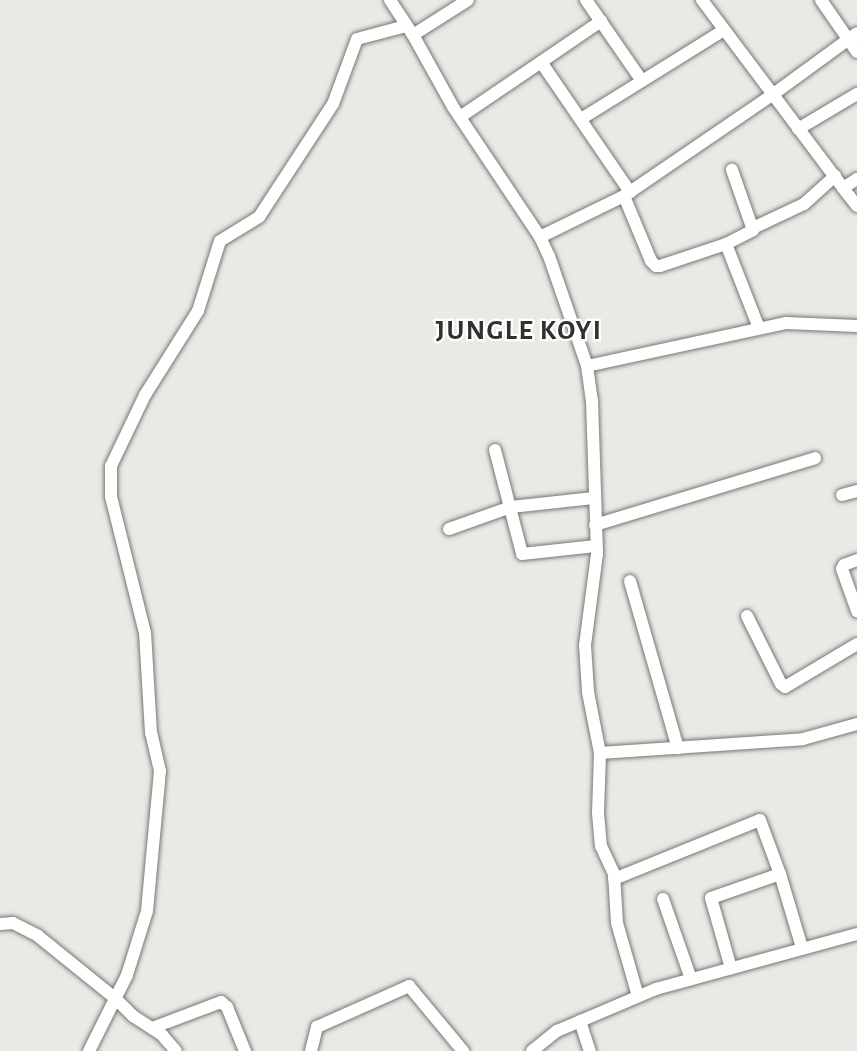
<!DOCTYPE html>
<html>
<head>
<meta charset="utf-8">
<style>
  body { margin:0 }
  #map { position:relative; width:857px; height:1051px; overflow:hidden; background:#e7ebe4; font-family:"Alegreya Sans",sans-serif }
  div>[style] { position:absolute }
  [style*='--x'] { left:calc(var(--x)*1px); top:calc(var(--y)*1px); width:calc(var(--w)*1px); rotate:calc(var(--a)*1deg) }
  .roads { filter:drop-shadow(0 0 2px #747873) drop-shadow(0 0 2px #747873) }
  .street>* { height:12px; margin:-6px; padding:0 6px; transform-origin:6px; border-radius:6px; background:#fff }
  span { translate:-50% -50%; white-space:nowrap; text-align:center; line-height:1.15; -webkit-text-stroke:4.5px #fff; paint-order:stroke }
  .district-label { font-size:28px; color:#2f332e; font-weight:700; letter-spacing:1.5px }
</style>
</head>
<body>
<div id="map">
  <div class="roads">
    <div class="street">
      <div style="--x:390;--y:0;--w:42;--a:56.7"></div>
      <div style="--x:413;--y:35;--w:82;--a:60.9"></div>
      <div style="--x:453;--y:107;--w:156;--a:56.2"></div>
      <div style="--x:540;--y:237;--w:21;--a:65"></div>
      <div style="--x:549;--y:256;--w:116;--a:70.9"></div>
      <div style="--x:587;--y:366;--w:35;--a:82"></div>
      <div style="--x:592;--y:401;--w:153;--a:88.1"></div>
      <div style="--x:597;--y:554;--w:92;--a:97.5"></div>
      <div style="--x:585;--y:645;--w:47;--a:86.3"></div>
      <div style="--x:588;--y:692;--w:62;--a:78.9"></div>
      <div style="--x:600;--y:753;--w:60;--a:91.9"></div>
      <div style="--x:598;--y:813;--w:33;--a:85"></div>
      <div style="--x:601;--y:846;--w:31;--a:65"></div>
      <div style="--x:614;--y:874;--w:49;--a:86.5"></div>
      <div style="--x:617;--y:923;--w:76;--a:74"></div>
      <div style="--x:586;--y:0;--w:98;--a:55.3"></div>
      <div style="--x:702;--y:0;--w:235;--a:53.1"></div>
      <div style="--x:843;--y:188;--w:17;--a:-33"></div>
      <div style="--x:821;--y:0;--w:63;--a:55.3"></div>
      <div style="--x:413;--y:35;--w:65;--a:-32.5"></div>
      <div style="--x:541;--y:62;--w:73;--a:-34.3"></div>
      <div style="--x:460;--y:117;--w:98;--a:-34.2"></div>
      <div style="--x:541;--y:62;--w:158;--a:55.6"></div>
      <div style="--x:581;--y:119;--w:168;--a:-31.9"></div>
      <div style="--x:798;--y:129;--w:69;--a:-30.7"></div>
      <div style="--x:843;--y:188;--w:23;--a:52"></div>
      <div style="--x:624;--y:196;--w:70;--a:67.4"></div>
      <div style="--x:651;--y:261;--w:7;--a:45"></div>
      <div style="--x:656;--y:266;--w:4;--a:0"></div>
      <div style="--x:660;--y:266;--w:70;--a:-18.4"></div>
      <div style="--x:726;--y:244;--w:30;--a:-27"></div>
      <div style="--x:753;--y:230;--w:64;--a:-109.3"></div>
      <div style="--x:753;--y:228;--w:56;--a:-25.2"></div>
      <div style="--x:804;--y:204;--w:42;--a:-42.1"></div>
      <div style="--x:540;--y:237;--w:93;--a:-26"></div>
      <div style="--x:624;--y:196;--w:179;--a:-34.3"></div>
      <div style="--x:772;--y:95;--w:105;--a:-36.1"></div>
      <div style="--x:726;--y:244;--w:90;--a:68.6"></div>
      <div style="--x:587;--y:366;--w:204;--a:-12.2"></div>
      <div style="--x:786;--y:323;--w:71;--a:2.4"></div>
      <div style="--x:495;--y:450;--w:107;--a:75.4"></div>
      <div style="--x:522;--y:554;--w:74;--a:-6.2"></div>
      <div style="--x:842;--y:495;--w:16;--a:-15"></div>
      <div style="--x:595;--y:525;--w:230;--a:-16.9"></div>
      <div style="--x:449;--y:529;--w:66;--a:-19.5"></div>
      <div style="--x:511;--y:507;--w:83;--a:-6.2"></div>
      <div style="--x:857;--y:560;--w:14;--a:159"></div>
      <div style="--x:844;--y:565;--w:4;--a:117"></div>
      <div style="--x:842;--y:569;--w:45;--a:70.3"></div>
      <div style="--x:630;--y:581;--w:174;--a:74"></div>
      <div style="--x:747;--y:616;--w:76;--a:63.4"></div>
      <div style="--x:781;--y:684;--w:5;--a:37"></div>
      <div style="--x:785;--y:687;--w:84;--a:-30.8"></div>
      <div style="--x:600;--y:753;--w:203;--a:-3.9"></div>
      <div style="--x:803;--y:739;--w:56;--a:-15.5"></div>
      <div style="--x:780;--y:874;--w:77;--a:73.4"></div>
      <div style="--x:614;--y:879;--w:157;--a:-22"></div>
      <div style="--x:760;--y:820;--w:58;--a:69.7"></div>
      <div style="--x:780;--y:874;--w:73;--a:160.8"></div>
      <div style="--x:711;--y:898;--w:73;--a:74.1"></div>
      <div style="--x:663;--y:899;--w:85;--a:70.7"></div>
      <div style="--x:0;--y:924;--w:13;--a:-4"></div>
      <div style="--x:13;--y:923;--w:28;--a:27"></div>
      <div style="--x:38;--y:936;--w:100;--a:38.9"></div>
      <div style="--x:116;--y:999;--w:24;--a:45"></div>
      <div style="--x:133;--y:1016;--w:35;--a:33"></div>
      <div style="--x:162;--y:1035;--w:21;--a:49"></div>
      <div style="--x:580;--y:1021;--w:32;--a:72"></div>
      <div style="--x:152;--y:1028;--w:74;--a:-20.6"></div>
      <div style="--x:221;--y:1002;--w:8;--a:40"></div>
      <div style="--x:227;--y:1007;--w:48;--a:67.8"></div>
      <div style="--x:89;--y:1051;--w:85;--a:-63.4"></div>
      <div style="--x:127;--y:975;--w:67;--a:-72.6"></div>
      <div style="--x:147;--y:911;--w:141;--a:-84.7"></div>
      <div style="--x:160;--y:771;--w:39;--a:-103"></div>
      <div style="--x:151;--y:733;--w:100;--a:-93.4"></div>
      <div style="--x:145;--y:633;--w:140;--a:-104"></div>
      <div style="--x:111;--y:497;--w:31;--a:-90"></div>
      <div style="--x:111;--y:466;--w:79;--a:-64.4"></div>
      <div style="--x:145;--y:395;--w:99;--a:-57.8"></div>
      <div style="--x:198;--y:311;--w:73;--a:-72.6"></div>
      <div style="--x:220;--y:241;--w:46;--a:-31.6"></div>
      <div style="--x:259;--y:217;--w:135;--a:-56.8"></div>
      <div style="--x:333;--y:104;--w:69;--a:-69.7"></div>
      <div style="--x:357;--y:39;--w:51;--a:-14.9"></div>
      <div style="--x:311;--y:1051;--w:25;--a:-76"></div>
      <div style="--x:317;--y:1027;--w:101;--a:-24"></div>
      <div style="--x:409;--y:986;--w:85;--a:50.3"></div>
      <div style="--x:532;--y:1051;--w:32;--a:-39"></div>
      <div style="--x:557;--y:1031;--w:108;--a:-23"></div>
      <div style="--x:656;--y:989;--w:208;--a:-15.3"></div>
    </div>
  </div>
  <div class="district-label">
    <span style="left:519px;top:331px">JUNGLE KOYI</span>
  </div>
</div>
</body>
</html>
